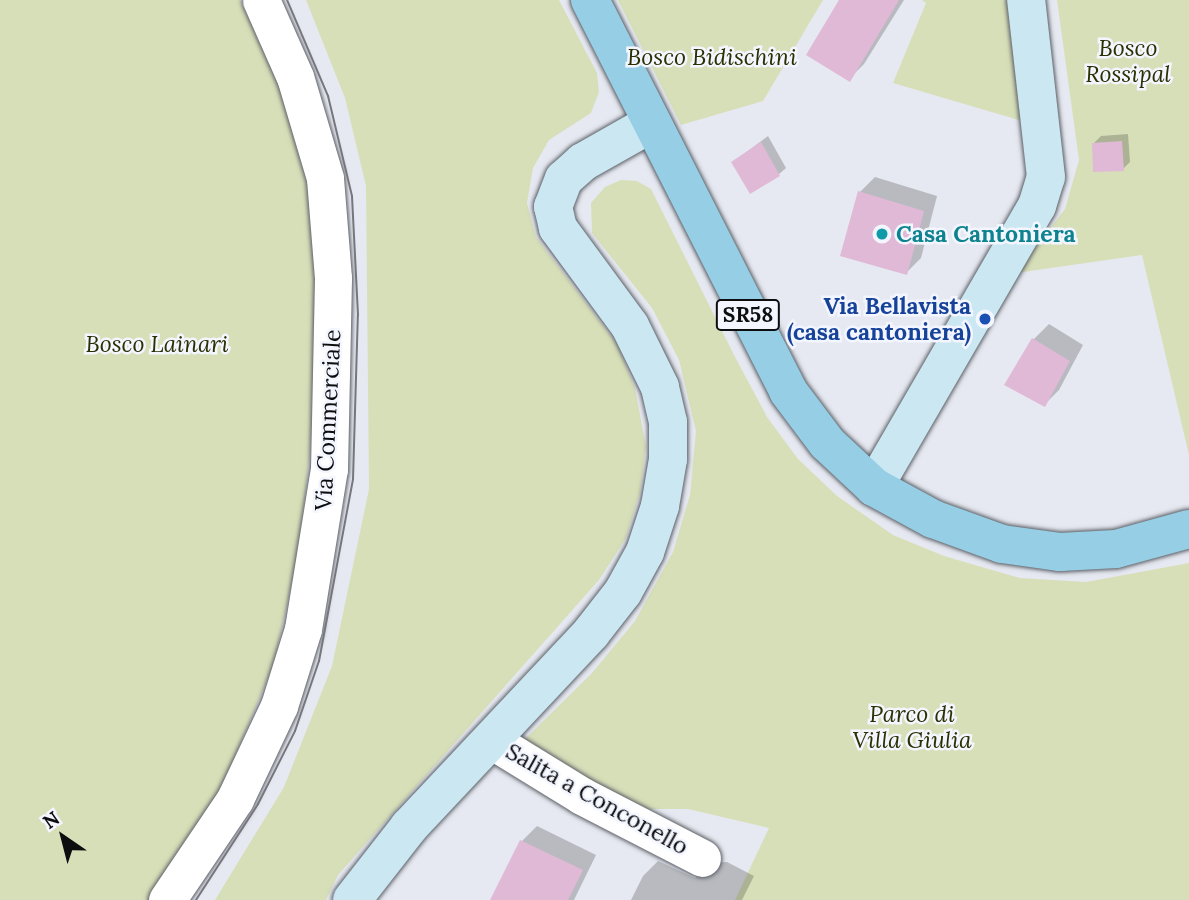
<!DOCTYPE html>
<html>
<head>
<meta charset="utf-8">
<style>
  body { margin:0 }
  #map { position:relative; width:1189px; height:900px; overflow:hidden; background:#e6e9f1; font-family:Lora,serif }
  div>[style] { position:absolute }
  [style*='--x'] { left:calc(var(--x)*1px); top:calc(var(--y)*1px); width:calc(var(--w)*1px); rotate:calc(var(--a)*1deg) }
  .green>* { inset:0; background:#d7dfb9 }
  .shadow>* { inset:0; background:#0003 }
  .building>* { inset:0; background:#e0b9d6 }
  .roads { filter:drop-shadow(0 0 2px #5c5f66) drop-shadow(0 0 2px #5c5f66) }
  .street>* { height:37px; margin:-18.5px; padding:0 18.5px; transform-origin:18.5px; border-radius:18.5px; background:#fff }
  .secondary>* { height:38px; margin:-19px; padding:0 19px; transform-origin:19px; border-radius:19px; background:#cae7f2 }
  .primary>* { height:38px; margin:-19px; padding:0 19px; transform-origin:19px; border-radius:19px; background:#96cfe5 }
  .tram>* { height:2px; margin:-1px; padding:0 1px; transform-origin:1px; border-radius:1px; background:#75777c }
  .dots>* { width:19px; height:19px; translate:-50% -50%; box-sizing:border-box; border:4px solid #f3f6ff; border-radius:50% }
  span { translate:-50% -50%; white-space:nowrap; text-align:center; line-height:1.15; -webkit-text-stroke:5px #f3f6ff; paint-order:stroke }
  .shield-label span { padding:2px 5px; background:#f3f6ff; border:2px solid; border-radius:5px; -webkit-text-stroke-width:0 }
  .shield-label { font-size:21px; color:#0c0d0f; font-weight:700 }
  .park-label { font-size:23px; color:#2a3000; font-style:italic }
  .culture-label { font-size:23px; color:#0d838f; font-weight:700 }
  .left { translate:0 -50%; text-align:left }
  .transit-label { font-size:23px; color:#164399; font-weight:700 }
  .right { translate:-100% -50%; text-align:right }
  .street-label { font-size:23px; color:#0c0d0f }
  .north { position:absolute; left:28px; top:802px; width:70px; height:70px; -webkit-text-stroke:5px #f3f6ff; paint-order:stroke; rotate:325deg; font-size:19px; font-weight:700; line-height:28px; text-align:center; color:#0c0d0f }
  .north::after { content:''; display:block; margin:auto; width:24px; height:32px; background:#0c0d0f; clip-path:polygon(50% 0,100% 100%,50% 72%,0 100%) }
</style>
</head>
<body>
<div id="map">
  <div class="green">
    <div style="clip-path:polygon(0 0,240px 0,282px 86px,307px 174px,316px 248px,314px 408px,300px 546px,274px 663px,219px 795px,148px 900px,0 900px)"></div>
    <div style="clip-path:polygon(306px 0,559px 0,597px 73px,599px 92px,591px 113px,549px 140px,533px 168px,527px 203px,536px 237px,617px 344px,635px 388px,646px 447px,640px 493px,626px 538px,599px 580px,338px 875px,326px 900px,215px 900px,284px 787px,332px 666px,369px 489px,366px 186px,345px 98px)"></div>
    <div style="clip-path:polygon(618px 0,823px 0,763px 101px,681px 125px)"></div>
    <div style="clip-path:polygon(922px 0,1008px 0,1029px 123px,893px 83px,926px 3px)"></div>
    <div style="clip-path:polygon(1057px 0,1189px 0,1189px 455px,1142px 255px,1016px 273px,1065px 209px,1079px 160px)"></div>
    <div style="clip-path:polygon(621px 180px,637px 181px,651px 189px,734px 355px,767px 417px,798px 459px,837px 496px,893px 535px,944px 556px,1020px 578px,1086px 582px,1189px 563px,1189px 900px,735px 900px,769px 828px,688px 809px,647px 809px,571px 777px,525px 739px,592px 673px,635px 621px,673px 552px,690px 495px,696px 431px,679px 360px,652px 308px,592px 233px,591px 203px,605px 187px)"></div>
  </div>
  <div class="shadow">
    <div style="clip-path:polygon(841px 0,904px 0,864px 64px,849px 79px)"></div>
    <div style="clip-path:polygon(1128px 134px,1130px 162px,1123px 169px,1094px 143px,1101px 136px)"></div>
    <div style="clip-path:polygon(768px 136px,786px 168px,778px 175px,733px 162px)"></div>
    <div style="clip-path:polygon(875px 177px,937px 196px,921px 258px,906px 273px,860px 192px)"></div>
    <div style="clip-path:polygon(1049px 324px,1083px 345px,1059px 390px,1044px 405px,1007px 384px,1034px 339px)"></div>
    <div style="clip-path:polygon(537px 826px,596px 855px,574px 900px,512px 900px,496px 892px,522px 841px)"></div>
    <div style="clip-path:polygon(658px 861px,695px 878px,710px 863px,727px 862px,754px 876px,742px 900px,631px 900px,643px 876px)"></div>
  </div>
  <div class="building">
    <div style="clip-path:polygon(839px 0,899px 0,850px 82px,806px 55px)"></div>
    <div style="clip-path:polygon(1122px 141px,1124px 171px,1093px 172px,1092px 143px)"></div>
    <div style="clip-path:polygon(761px 142px,780px 176px,750px 194px,731px 162px)"></div>
    <div style="clip-path:polygon(858px 191px,924px 211px,907px 275px,840px 256px)"></div>
    <div style="clip-path:polygon(1032px 338px,1070px 361px,1045px 407px,1004px 385px)"></div>
    <div style="clip-path:polygon(520px 840px,583px 870px,568px 900px,490px 900px)"></div>
  </div>
  <div class="roads">
    <div class="street">
      <div style="--x:491;--y:740;--w:107;--a:31.6"></div>
      <div style="--x:582;--y:796;--w:135;--a:27.3"></div>
      <div style="--x:167;--y:900;--w:122;--a:-56"></div>
      <div style="--x:235;--y:799;--w:103;--a:-64.7"></div>
      <div style="--x:279;--y:706;--w:81;--a:-72.7"></div>
      <div style="--x:303;--y:629;--w:162;--a:-80.8"></div>
      <div style="--x:329;--y:469;--w:191;--a:-88.8"></div>
      <div style="--x:333;--y:278;--w:100;--a:-94.6"></div>
      <div style="--x:325;--y:178;--w:105;--a:-106.5"></div>
      <div style="--x:295;--y:77;--w:84;--a:-113.8"></div>
    </div>
    <div class="secondary">
      <div style="--x:874;--y:487;--w:325;--a:-59.9"></div>
      <div style="--x:1037;--y:206;--w:30;--a:-73"></div>
      <div style="--x:1046;--y:177;--w:178;--a:-96.4"></div>
      <div style="--x:352;--y:900;--w:93;--a:-52"></div>
      <div style="--x:409;--y:827;--w:266;--a:-46.8"></div>
      <div style="--x:591;--y:633;--w:52;--a:-52"></div>
      <div style="--x:623;--y:592;--w:46;--a:-61.2"></div>
      <div style="--x:645;--y:552;--w:48;--a:-71.9"></div>
      <div style="--x:660;--y:506;--w:48;--a:-80.3"></div>
      <div style="--x:668;--y:459;--w:37;--a:-90"></div>
      <div style="--x:668;--y:422;--w:36;--a:-103"></div>
      <div style="--x:660;--y:387;--w:68;--a:-116.2"></div>
      <div style="--x:630;--y:326;--w:122;--a:-126.3"></div>
      <div style="--x:558;--y:228;--w:22;--a:-103"></div>
      <div style="--x:553;--y:207;--w:30;--a:-69"></div>
      <div style="--x:564;--y:179;--w:25;--a:-42"></div>
      <div style="--x:583;--y:162;--w:79;--a:-29.5"></div>
    </div>
    <div class="primary">
      <div style="--x:590;--y:0;--w:438;--a:63.1"></div>
      <div style="--x:788;--y:391;--w:65;--a:53.1"></div>
      <div style="--x:827;--y:443;--w:64;--a:43.1"></div>
      <div style="--x:874;--y:487;--w:67;--a:28.5"></div>
      <div style="--x:933;--y:519;--w:73;--a:19.9"></div>
      <div style="--x:1002;--y:544;--w:59;--a:7.9"></div>
      <div style="--x:1060;--y:552;--w:56;--a:-3.1"></div>
      <div style="--x:1116;--y:549;--w:76;--a:-15.3"></div>
    </div>
  </div>
  <div class="tram">
    <div style="--x:196;--y:900;--w:114;--a:-57.1"></div>
    <div style="--x:258;--y:804;--w:82;--a:-63.1"></div>
    <div style="--x:295;--y:731;--w:74;--a:-71.1"></div>
    <div style="--x:319;--y:661;--w:185;--a:-79.4"></div>
    <div style="--x:353;--y:479;--w:164;--a:-88.3"></div>
    <div style="--x:358;--y:315;--w:119;--a:-92.9"></div>
    <div style="--x:352;--y:196;--w:103;--a:-103.5"></div>
    <div style="--x:328;--y:96;--w:104;--a:-113.1"></div>
  </div>
  <div class="dots">
    <div style="left:882px;top:234px;background:#0f9aa8"></div>
    <div style="left:985px;top:319px;background:#1a4fb4"></div>
  </div>
  <div class="shield-label">
    <span style="left:748px;top:315px">SR58</span>
  </div>
  <div class="park-label">
    <span style="left:1128px;top:61px">Bosco<br>Rossipal</span>
    <span style="left:712px;top:57px">Bosco Bidischini</span>
    <span style="left:157px;top:344px">Bosco Lainari</span>
    <span style="left:912px;top:727px">Parco di<br>Villa Giulia</span>
  </div>
  <div class="culture-label">
    <span class="left" style="left:896px;top:234px">Casa Cantoniera</span>
  </div>
  <div class="transit-label">
    <span class="right" style="left:971px;top:319px">Via Bellavista<br>(casa cantoniera)</span>
  </div>
  <div class="street-label">
    <span style="left:328px;top:420px;rotate:-87deg">Via Commerciale</span>
    <span style="left:597px;top:799px;rotate:29deg">Salita a Conconello</span>
  </div>
  <div class="north">N</div>
</div>
</body>
</html>
